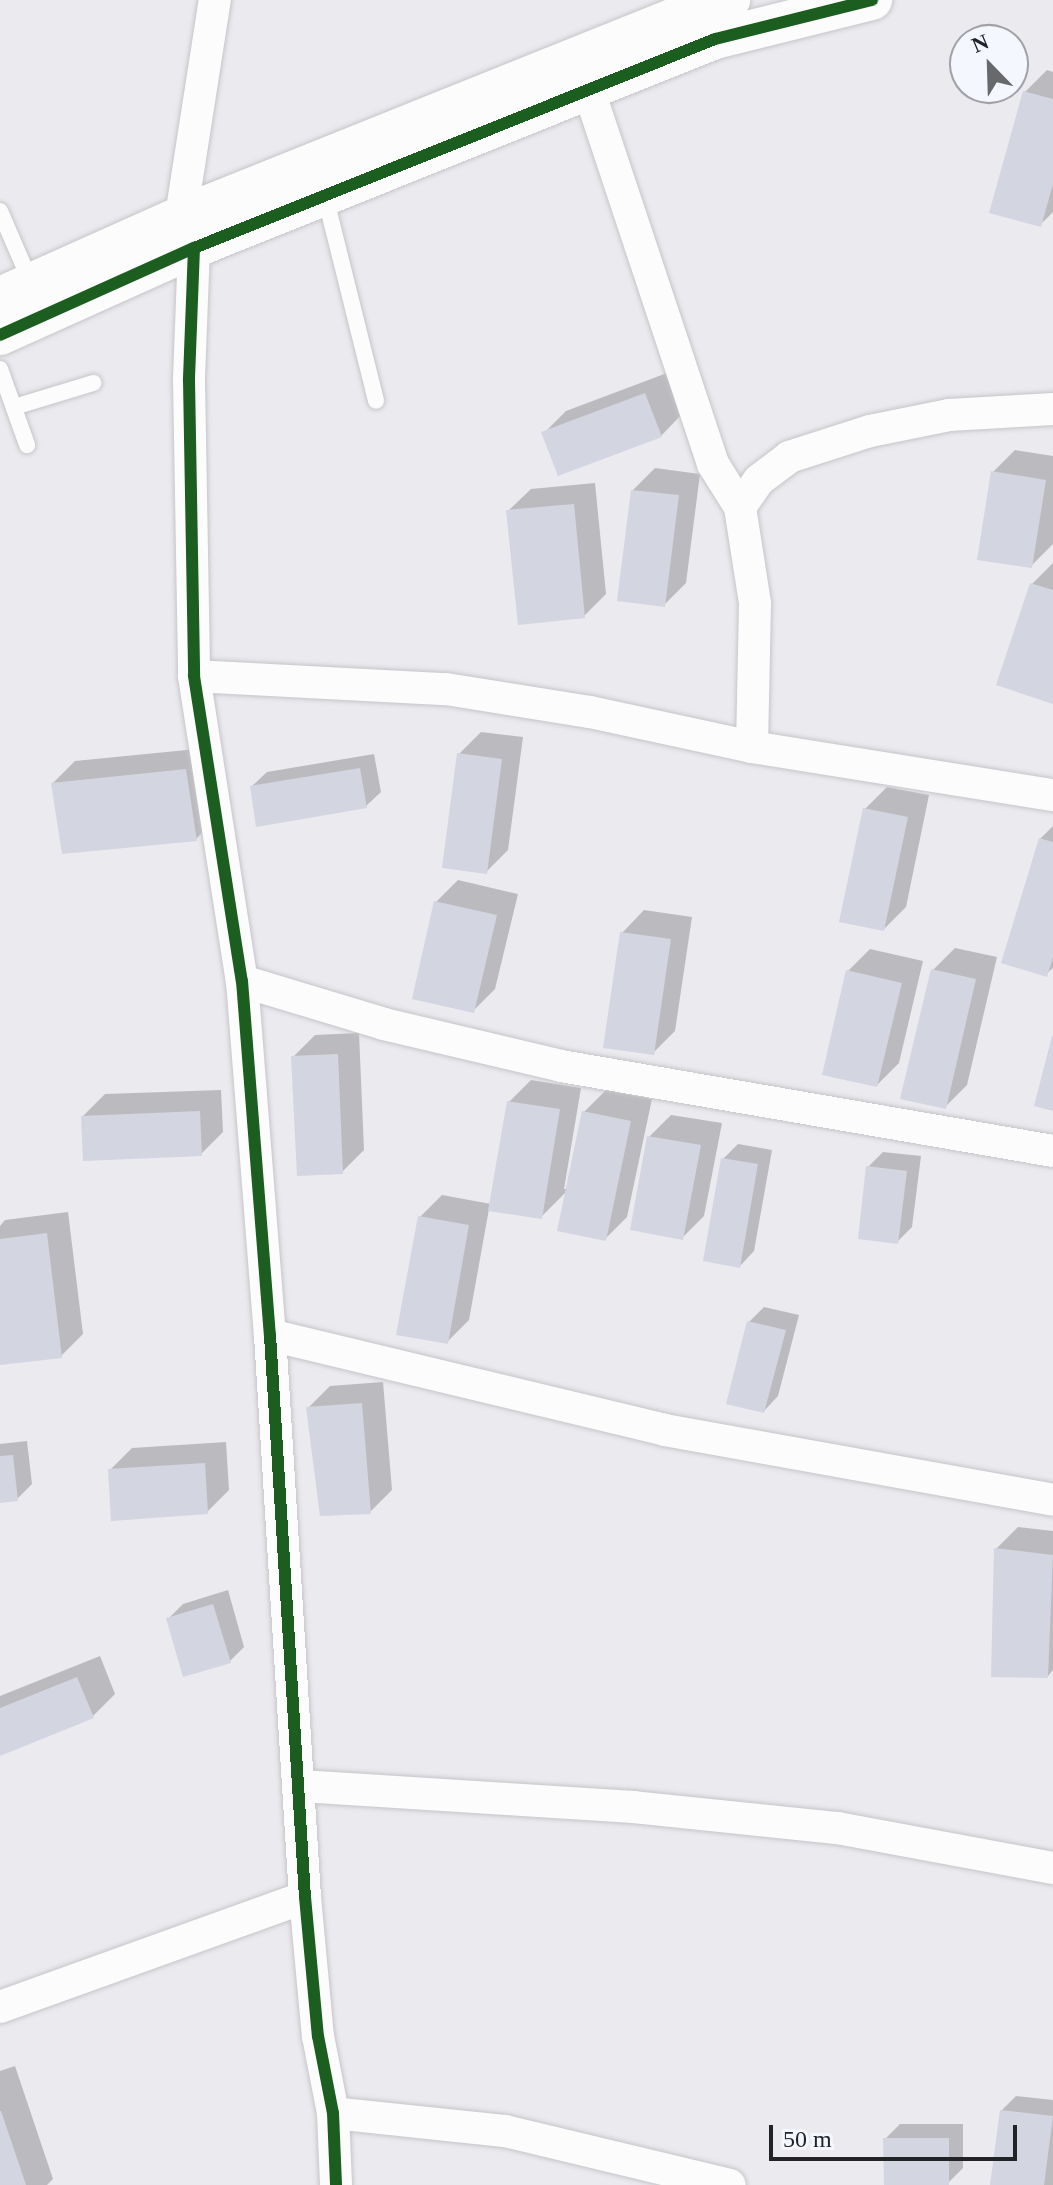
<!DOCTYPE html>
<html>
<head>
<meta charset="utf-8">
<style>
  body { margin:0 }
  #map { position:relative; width:1053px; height:2185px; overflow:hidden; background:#eaeaef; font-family:"Times New Roman",serif }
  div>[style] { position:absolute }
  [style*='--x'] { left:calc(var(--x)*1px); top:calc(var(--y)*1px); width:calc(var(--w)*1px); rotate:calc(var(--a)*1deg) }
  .shadow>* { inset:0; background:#0003 }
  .building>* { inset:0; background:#d3d5e0 }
  .roads { filter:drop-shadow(0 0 2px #c5c5c9) drop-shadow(0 0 2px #c5c5c9) }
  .service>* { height:16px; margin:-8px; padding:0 8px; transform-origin:8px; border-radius:8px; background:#fcfcfd }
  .minor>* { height:32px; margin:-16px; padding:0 16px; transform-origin:16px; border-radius:16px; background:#fcfcfd }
  .tertiary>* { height:40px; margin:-20px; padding:0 20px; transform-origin:20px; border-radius:20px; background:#fcfcfd }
  .cycleway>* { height:12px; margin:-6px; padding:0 6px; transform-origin:6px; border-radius:6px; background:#1b5e20 }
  span { translate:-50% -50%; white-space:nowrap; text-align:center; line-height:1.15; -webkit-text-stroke:6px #f5f7fe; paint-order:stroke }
  .north { position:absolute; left:949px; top:24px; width:80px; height:80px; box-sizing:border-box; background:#f5f7fe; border:2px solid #a1a2a8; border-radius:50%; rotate:337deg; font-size:22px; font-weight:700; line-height:32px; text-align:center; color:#222326 }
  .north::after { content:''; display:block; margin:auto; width:28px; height:36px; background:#68696c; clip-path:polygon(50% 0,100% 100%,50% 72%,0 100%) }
  .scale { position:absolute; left:769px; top:2125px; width:248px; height:36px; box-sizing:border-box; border:4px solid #222326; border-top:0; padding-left:10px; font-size:24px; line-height:28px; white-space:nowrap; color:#222326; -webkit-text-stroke:6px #f5f7fe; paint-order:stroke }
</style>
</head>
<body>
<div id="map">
  <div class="shadow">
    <div style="clip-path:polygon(1047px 70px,1053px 72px,1053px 212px,1040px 225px,1025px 92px)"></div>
    <div style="clip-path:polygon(667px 373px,683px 413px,661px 436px,544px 433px,566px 411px)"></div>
    <div style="clip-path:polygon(1015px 450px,1053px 456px,1053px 544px,1031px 566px,993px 472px)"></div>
    <div style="clip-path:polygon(655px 468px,700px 474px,686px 583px,664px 605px,633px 490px)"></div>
    <div style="clip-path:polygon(595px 483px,606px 594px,584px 616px,508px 511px,531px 489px)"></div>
    <div style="clip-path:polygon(1053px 563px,1053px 702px,1032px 584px)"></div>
    <div style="clip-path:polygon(481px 732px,523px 737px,508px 850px,486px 872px,459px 754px)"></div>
    <div style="clip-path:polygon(207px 748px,218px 817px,196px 839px,53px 783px,75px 761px)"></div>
    <div style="clip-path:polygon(374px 754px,381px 792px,366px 806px,252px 786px,267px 772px)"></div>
    <div style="clip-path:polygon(887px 787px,929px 795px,906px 907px,884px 929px,865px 809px)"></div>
    <div style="clip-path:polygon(1053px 826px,1053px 968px,1046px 974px,1040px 839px)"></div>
    <div style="clip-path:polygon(458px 880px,518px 894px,495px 989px,473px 1011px,436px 902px)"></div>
    <div style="clip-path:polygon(644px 910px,692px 917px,675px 1031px,653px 1053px,622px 933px)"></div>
    <div style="clip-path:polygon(955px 948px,997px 957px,967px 1085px,945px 1107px,933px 970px)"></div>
    <div style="clip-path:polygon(870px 949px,923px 961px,899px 1063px,877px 1085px,848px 971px)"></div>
    <div style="clip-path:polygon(359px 1033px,364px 1150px,342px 1172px,293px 1057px,315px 1035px)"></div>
    <div style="clip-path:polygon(531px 1080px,581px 1088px,564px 1189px,568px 1189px,584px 1112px,606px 1090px,652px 1099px,627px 1217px,605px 1239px,567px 1191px,541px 1217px,489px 1209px,469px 1320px,447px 1342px,420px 1217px,442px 1195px,491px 1204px,509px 1102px)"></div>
    <div style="clip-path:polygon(221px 1090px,223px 1132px,201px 1154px,83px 1116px,105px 1094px)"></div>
    <div style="clip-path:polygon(671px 1115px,722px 1123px,704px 1216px,682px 1238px,649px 1137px)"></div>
    <div style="clip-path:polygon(738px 1144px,772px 1150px,754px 1251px,740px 1266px,723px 1159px)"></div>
    <div style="clip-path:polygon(883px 1152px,921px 1156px,912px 1227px,897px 1242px,868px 1167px)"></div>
    <div style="clip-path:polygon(68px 1212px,83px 1334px,61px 1356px,0 1363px,0 1226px,5px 1220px)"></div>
    <div style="clip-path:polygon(764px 1307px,799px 1315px,778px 1396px,764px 1411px,749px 1322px)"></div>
    <div style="clip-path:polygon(383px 1382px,392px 1490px,370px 1512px,308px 1408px,330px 1386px)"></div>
    <div style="clip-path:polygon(27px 1441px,32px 1484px,17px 1499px,0 1501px,0 1444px)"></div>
    <div style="clip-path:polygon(226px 1442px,229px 1490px,207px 1512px,110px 1470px,132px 1448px)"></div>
    <div style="clip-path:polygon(1018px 1527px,1053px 1531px,1053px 1670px,1048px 1676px,996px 1549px)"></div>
    <div style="clip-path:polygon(228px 1590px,244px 1647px,229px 1662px,168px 1619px,183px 1604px)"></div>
    <div style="clip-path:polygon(100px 1656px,115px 1694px,93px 1716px,0 1754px,0 1696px)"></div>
    <div style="clip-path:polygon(15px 2066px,53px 2179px,47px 2185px,0 2185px,0 2071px)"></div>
    <div style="clip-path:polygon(1016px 2096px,1053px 2100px,1053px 2185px,992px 2185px,1001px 2111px)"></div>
    <div style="clip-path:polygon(900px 2124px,963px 2124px,963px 2168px,948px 2183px,885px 2139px)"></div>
  </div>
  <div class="building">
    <div style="clip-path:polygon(1023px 91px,1053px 99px,1053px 184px,1041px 227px,989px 213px)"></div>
    <div style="clip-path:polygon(645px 393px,662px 437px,558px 476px,541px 432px)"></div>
    <div style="clip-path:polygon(991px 471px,1046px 480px,1032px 568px,977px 560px)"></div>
    <div style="clip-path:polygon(631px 490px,679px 495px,665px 607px,617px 601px)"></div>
    <div style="clip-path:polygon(574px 504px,585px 618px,518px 625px,506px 510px)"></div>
    <div style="clip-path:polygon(1030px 583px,1053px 590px,1053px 704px,996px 685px)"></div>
    <div style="clip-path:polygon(457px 753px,502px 759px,487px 874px,442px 868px)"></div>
    <div style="clip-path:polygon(360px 768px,367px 808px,256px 827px,250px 786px)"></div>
    <div style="clip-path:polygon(186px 769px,197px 841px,62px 854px,51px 783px)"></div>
    <div style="clip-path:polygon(863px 808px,908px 817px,884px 931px,839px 922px)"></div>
    <div style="clip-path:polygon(1039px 838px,1053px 842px,1053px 957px,1047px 977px,1001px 963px)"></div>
    <div style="clip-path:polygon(434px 901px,497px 915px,474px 1013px,412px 999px)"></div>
    <div style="clip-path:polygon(620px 932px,671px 939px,654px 1055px,603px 1048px)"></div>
    <div style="clip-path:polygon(931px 969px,976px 979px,946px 1109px,900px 1099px)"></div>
    <div style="clip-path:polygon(846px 970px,902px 983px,877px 1087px,822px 1075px)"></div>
    <div style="clip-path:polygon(1052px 1036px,1053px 1036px,1053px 1111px,1034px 1106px)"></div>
    <div style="clip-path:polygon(338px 1054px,343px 1174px,297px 1176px,291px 1056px)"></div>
    <div style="clip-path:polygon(507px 1101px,560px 1109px,542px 1219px,488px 1211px)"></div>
    <div style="clip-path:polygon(200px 1111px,202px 1156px,83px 1161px,81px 1116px)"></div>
    <div style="clip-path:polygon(582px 1111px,631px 1121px,606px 1241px,557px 1231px)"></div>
    <div style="clip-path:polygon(647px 1136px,701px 1145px,683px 1240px,630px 1230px)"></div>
    <div style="clip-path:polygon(721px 1158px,758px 1164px,740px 1268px,703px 1261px)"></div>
    <div style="clip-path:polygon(866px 1166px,907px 1171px,898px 1244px,858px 1239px)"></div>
    <div style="clip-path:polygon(418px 1216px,469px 1225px,448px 1344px,396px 1335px)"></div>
    <div style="clip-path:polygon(47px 1233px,62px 1358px,0 1365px,0 1239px)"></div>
    <div style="clip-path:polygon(747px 1321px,786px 1330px,764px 1413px,726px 1404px)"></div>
    <div style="clip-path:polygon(362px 1403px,371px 1514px,320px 1516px,306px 1407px)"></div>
    <div style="clip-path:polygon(13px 1455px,18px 1501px,0 1503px,0 1456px)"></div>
    <div style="clip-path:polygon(205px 1463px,208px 1514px,111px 1521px,108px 1469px)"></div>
    <div style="clip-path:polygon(994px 1548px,1053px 1555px,1048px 1678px,991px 1677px)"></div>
    <div style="clip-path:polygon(213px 1604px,231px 1663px,183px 1677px,166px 1618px)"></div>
    <div style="clip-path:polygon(77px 1677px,94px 1718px,0 1756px,0 1708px)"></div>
    <div style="clip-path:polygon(1000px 2110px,1053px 2116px,1044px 2185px,990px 2185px)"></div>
    <div style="clip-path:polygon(0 2111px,1px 2111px,26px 2185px,0 2185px)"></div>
    <div style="clip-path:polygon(883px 2138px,949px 2138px,949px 2185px,884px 2185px)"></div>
  </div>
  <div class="roads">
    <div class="service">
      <div style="--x:325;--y:196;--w:211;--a:76"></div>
      <div style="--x:0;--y:211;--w:78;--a:66.7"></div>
      <div style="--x:0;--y:369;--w:81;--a:70.4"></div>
      <div style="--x:14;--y:407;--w:83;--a:-16.9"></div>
    </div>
    <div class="minor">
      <div style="--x:589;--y:91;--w:393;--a:71.6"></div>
      <div style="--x:713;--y:464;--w:51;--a:57.9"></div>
      <div style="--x:181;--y:216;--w:219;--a:-81.1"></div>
      <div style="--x:194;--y:248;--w:132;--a:92.2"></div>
      <div style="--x:189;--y:380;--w:296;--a:89"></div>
      <div style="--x:194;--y:676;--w:309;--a:81.1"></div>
      <div style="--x:242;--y:981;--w:355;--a:85.5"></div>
      <div style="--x:270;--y:1335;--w:563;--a:86.44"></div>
      <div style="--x:305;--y:1897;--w:140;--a:84.7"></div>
      <div style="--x:318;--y:2036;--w:78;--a:79"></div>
      <div style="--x:333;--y:2113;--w:72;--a:87.6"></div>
      <div style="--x:194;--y:676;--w:252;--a:3"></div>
      <div style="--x:446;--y:689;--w:146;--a:9.1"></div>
      <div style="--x:590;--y:712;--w:166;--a:12.2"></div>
      <div style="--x:752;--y:747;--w:305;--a:9.1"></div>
      <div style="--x:752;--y:747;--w:144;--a:-88.8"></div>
      <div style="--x:755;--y:603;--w:97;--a:-98.9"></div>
      <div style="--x:740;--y:507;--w:33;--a:-55"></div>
      <div style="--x:759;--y:480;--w:38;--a:-37"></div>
      <div style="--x:789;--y:457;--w:85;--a:-17.8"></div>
      <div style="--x:870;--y:431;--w:81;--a:-11.4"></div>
      <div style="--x:949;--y:415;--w:104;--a:-3.3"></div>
      <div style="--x:242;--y:981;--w:148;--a:16.8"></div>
      <div style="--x:384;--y:1024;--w:182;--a:13.3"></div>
      <div style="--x:561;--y:1066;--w:499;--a:9.8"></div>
      <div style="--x:270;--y:1335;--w:406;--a:13.5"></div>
      <div style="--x:665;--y:1430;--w:394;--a:10.2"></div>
      <div style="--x:301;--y:1786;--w:333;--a:3.6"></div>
      <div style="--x:633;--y:1807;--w:205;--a:5.9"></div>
      <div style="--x:837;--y:1828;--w:220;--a:10.5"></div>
      <div style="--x:0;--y:2007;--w:324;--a:-19.8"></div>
      <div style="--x:333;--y:2113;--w:173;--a:6"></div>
      <div style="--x:505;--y:2131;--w:231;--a:13.5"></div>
    </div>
    <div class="tertiary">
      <div style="--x:0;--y:297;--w:198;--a:-24.1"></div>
      <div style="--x:181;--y:216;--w:564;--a:-21.88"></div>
      <div style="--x:704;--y:6;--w:27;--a:-13"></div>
      <div style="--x:0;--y:335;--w:213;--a:-24.2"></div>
      <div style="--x:194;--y:248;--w:561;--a:-21.86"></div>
      <div style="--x:715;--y:39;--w:162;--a:-14"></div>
    </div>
  </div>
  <div class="cycleway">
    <div style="--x:194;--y:248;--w:132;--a:92.2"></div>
    <div style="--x:189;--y:380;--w:296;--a:89"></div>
    <div style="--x:194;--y:676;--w:309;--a:81.1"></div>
    <div style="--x:242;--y:981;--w:355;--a:85.5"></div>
    <div style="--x:270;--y:1335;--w:563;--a:86.44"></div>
    <div style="--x:305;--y:1897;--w:140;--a:84.7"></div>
    <div style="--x:318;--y:2036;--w:78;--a:79"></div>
    <div style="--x:333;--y:2113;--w:72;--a:87.6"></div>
    <div style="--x:0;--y:335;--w:213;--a:-24.2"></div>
    <div style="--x:194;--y:248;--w:561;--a:-21.86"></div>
    <div style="--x:715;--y:39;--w:162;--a:-14"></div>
  </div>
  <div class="north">N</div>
  <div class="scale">50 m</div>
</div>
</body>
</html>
